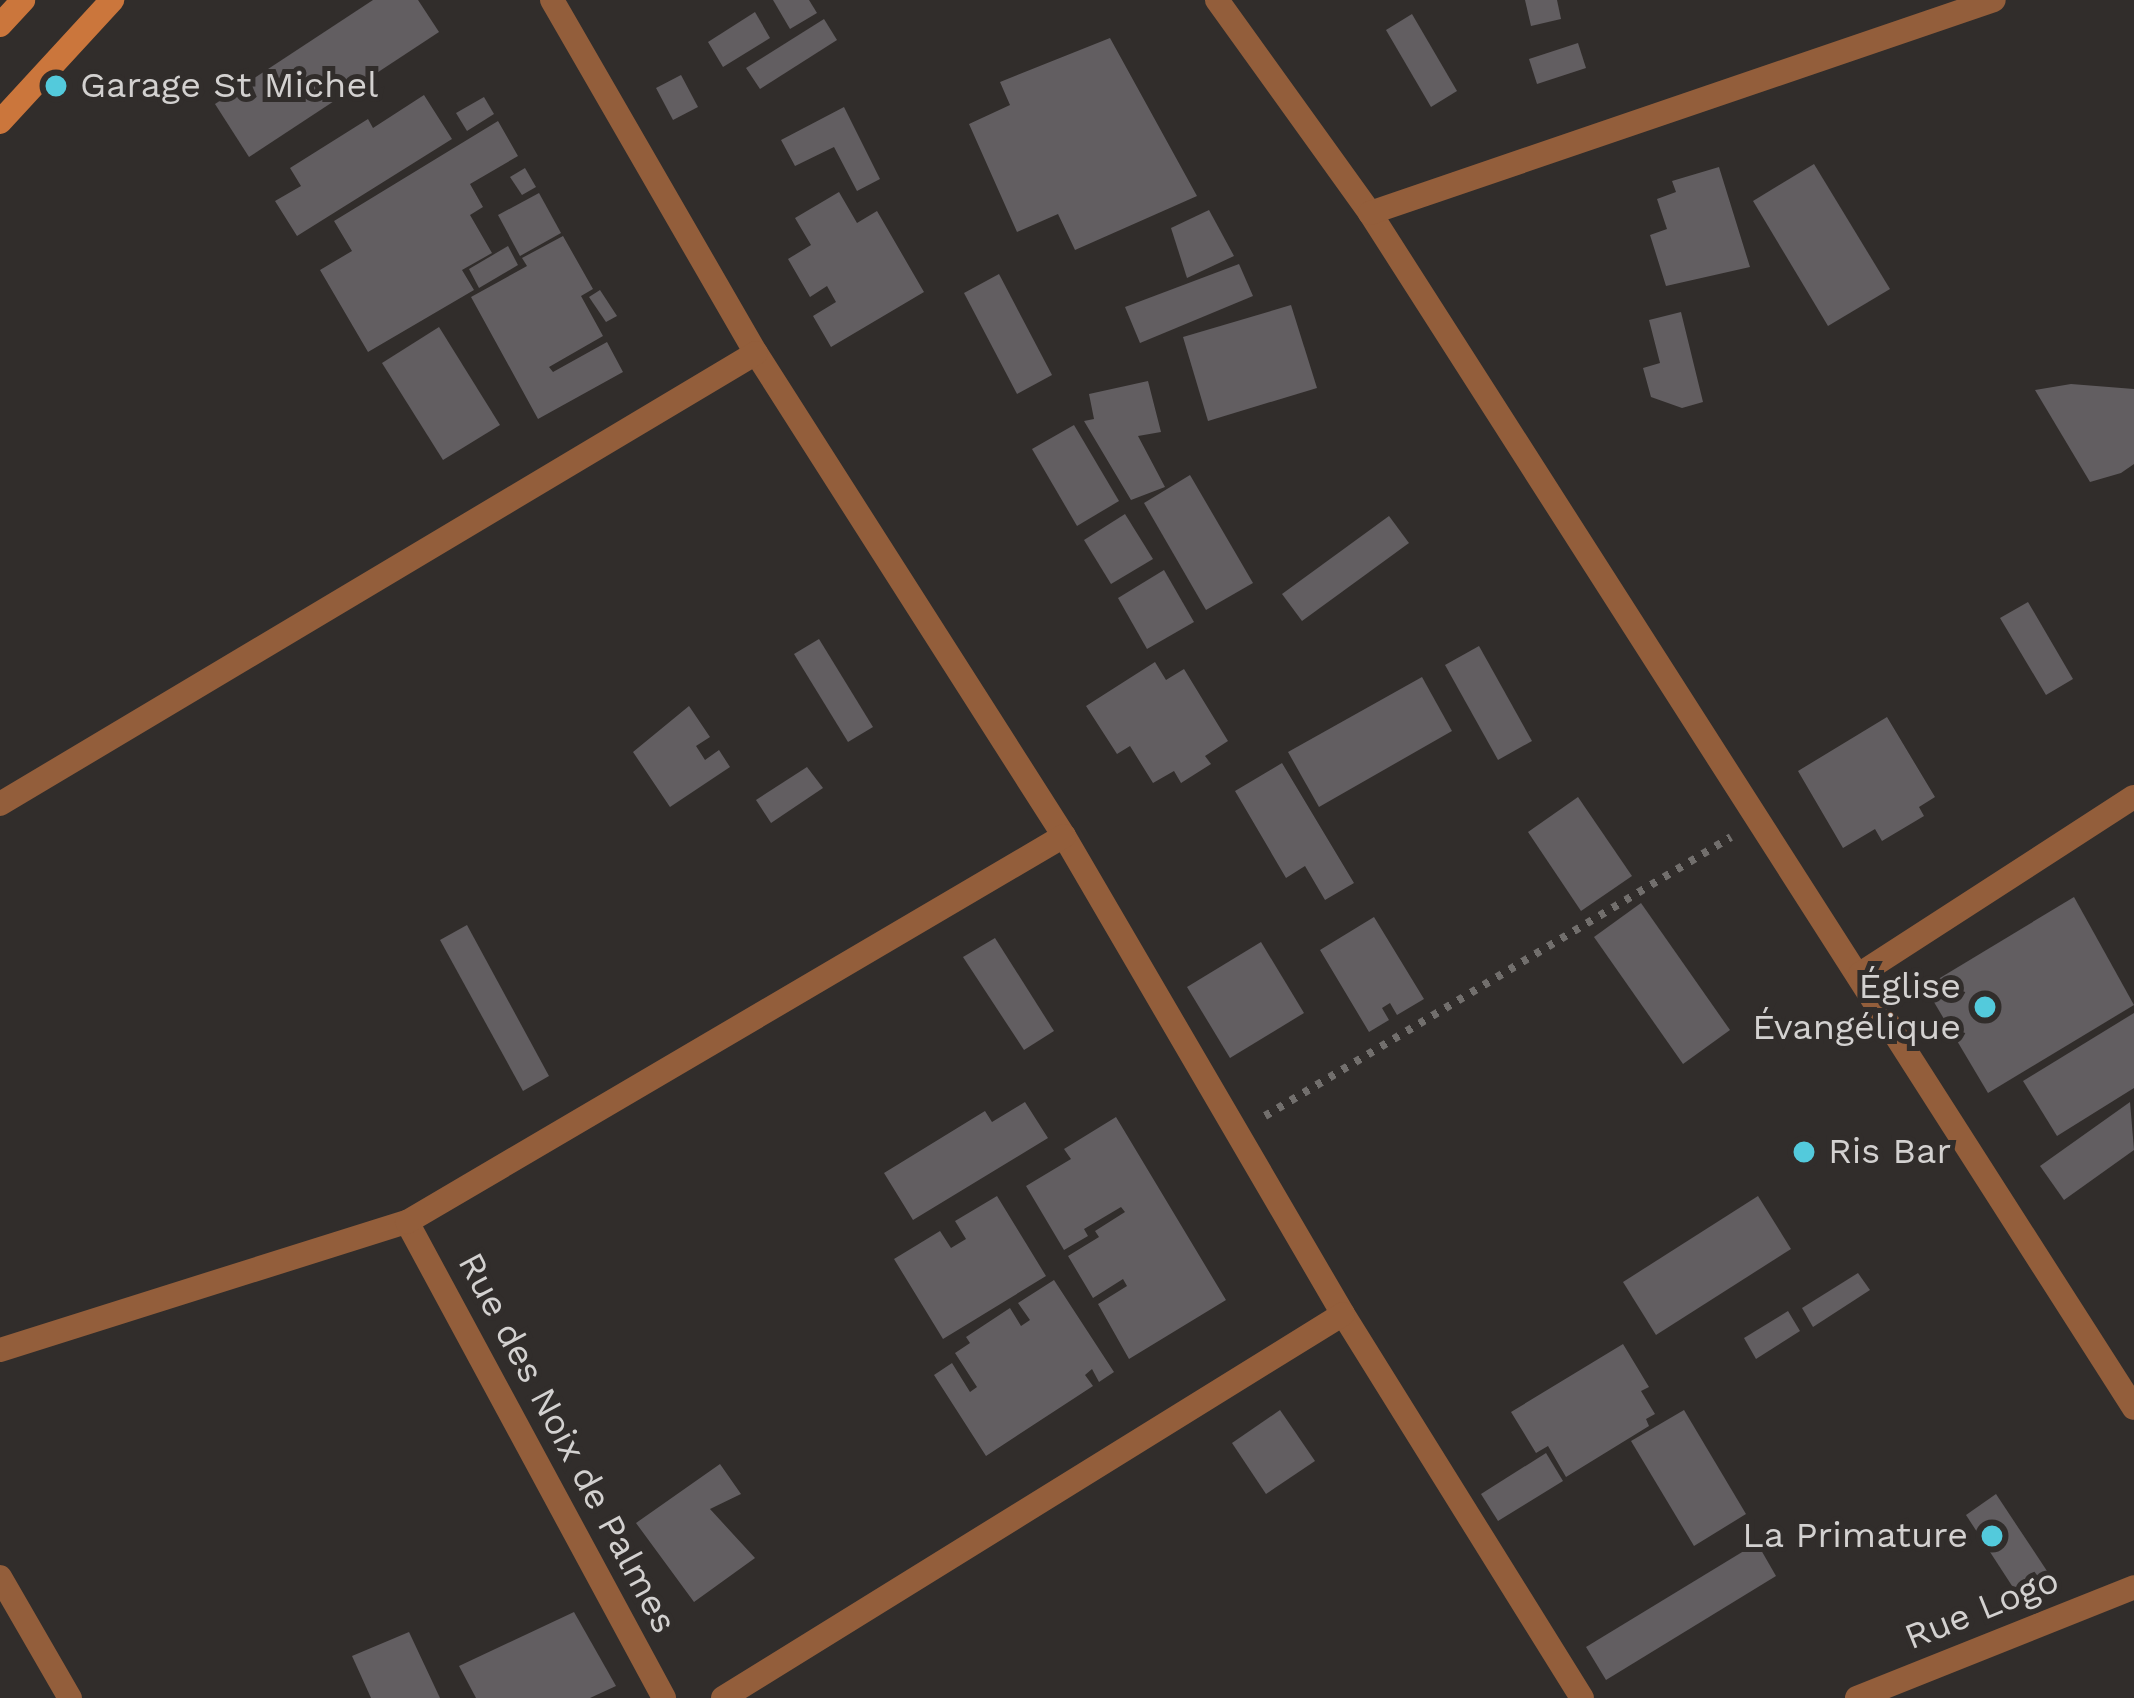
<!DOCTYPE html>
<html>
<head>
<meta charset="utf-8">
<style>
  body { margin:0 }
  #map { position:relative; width:2134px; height:1698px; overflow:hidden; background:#312d2b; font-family:"Work Sans",sans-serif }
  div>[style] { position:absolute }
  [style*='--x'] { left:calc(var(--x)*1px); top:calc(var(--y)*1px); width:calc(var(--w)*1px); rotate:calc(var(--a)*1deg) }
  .building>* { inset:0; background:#625e61 }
  .path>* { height:8px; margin-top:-4px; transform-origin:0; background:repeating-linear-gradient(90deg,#726f6d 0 6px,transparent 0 15px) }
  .street>* { height:24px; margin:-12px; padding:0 12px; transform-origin:12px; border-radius:12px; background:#935e3b }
  .secondary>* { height:24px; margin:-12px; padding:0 12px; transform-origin:12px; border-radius:12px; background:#cb763c }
  .dots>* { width:33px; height:33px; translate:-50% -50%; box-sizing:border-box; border:6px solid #312d2b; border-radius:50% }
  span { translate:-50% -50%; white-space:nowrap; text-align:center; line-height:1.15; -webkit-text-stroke:10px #312d2b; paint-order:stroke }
  .poi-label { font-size:36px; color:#d3d1d0 }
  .left { translate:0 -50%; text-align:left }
  .right { translate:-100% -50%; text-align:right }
  .street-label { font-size:36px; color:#d3d1d0 }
</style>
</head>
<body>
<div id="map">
  <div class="building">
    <div style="clip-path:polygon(373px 0,418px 0,439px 32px,249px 157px,215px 104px)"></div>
    <div style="clip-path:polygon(773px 0,809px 0,817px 13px,790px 29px)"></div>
    <div style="clip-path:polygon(1525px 0,1557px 0,1561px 19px,1531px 26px)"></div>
    <div style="clip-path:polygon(755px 12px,770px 38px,723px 67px,708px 42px)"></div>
    <div style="clip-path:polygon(1412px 14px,1457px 91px,1431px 107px,1386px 30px)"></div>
    <div style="clip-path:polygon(824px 19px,837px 40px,760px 89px,746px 68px)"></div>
    <div style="clip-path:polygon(1110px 38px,1197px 196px,1075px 250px,1058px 214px,1017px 232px,969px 124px,1010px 105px,1000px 82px)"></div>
    <div style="clip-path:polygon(1578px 43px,1586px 68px,1537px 84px,1529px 59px)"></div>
    <div style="clip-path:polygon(681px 75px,698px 107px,673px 120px,656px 88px)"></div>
    <div style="clip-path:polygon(424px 95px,452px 139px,297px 236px,275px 201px,301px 186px,290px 168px,368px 119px,373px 128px)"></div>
    <div style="clip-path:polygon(484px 97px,494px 114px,467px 131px,456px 113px)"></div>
    <div style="clip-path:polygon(844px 107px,880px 179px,857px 191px,834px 147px,795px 166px,781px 140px)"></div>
    <div style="clip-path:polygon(498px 121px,518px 156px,470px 184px,483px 207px,470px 215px,492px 253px,462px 270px,474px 290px,368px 352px,320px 270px,352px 251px,334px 221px)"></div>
    <div style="clip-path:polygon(1814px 164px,1890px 289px,1828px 326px,1753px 201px)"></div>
    <div style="clip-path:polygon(1719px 167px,1750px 267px,1666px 286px,1650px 235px,1667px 229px,1657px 199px,1676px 192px,1672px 181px)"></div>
    <div style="clip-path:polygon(525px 168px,536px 187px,522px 195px,510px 177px)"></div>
    <div style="clip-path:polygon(839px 192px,857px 223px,877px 211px,924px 292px,831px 347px,813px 316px,836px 302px,827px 286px,810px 297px,788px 259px,811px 245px,795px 218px)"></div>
    <div style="clip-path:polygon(539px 193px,561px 233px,520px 256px,498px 215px)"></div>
    <div style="clip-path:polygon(1209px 210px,1234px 256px,1187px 278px,1171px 228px)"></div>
    <div style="clip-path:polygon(563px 236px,593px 289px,581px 296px,603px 336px,549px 367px,553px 372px,607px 342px,623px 372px,538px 419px,471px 297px,527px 266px,522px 258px)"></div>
    <div style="clip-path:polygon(508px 246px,518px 265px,479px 288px,469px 269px)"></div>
    <div style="clip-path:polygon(1239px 264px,1253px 296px,1140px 343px,1125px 307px)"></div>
    <div style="clip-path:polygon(999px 274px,1052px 375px,1017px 394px,964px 293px)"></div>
    <div style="clip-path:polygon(600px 290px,617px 316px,606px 322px,589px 297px)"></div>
    <div style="clip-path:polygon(1291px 305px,1317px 388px,1208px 421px,1183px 337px)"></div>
    <div style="clip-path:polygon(1681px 312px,1703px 402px,1682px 408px,1651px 397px,1643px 368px,1660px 363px,1649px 320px)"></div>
    <div style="clip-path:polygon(439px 327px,500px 425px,443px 460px,382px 363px)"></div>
    <div style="clip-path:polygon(1148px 381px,1161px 432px,1138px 436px,1165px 487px,1131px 500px,1084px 421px,1094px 419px,1089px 394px)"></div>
    <div style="clip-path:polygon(2071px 384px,2134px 389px,2134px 464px,2121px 473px,2090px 482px,2035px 390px)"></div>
    <div style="clip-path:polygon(1074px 425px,1119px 501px,1077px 526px,1032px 449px)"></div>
    <div style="clip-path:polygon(1190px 475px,1253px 583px,1206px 610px,1144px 503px)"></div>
    <div style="clip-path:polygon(1125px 514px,1153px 559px,1111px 584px,1084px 540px)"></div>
    <div style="clip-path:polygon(1389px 516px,1409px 543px,1302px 621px,1282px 594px)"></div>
    <div style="clip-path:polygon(1164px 570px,1194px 622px,1147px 649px,1118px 598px)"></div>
    <div style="clip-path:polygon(2028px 602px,2073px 679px,2046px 695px,2000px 618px)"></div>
    <div style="clip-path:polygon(819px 639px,873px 727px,848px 742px,794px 654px)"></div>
    <div style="clip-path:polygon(1479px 646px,1532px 741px,1498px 760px,1445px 665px)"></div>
    <div style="clip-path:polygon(1155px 662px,1166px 680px,1184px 669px,1228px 741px,1205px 756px,1211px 764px,1181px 783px,1174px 771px,1153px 783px,1130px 746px,1117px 754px,1086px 706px)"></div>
    <div style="clip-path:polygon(1422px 677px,1452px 731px,1319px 807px,1288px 752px)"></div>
    <div style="clip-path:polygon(689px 706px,710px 737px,696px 746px,705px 760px,719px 750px,730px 767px,670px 807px,633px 752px)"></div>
    <div style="clip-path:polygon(1887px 717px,1935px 797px,1919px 807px,1924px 816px,1882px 841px,1875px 829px,1843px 848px,1798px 771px)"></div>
    <div style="clip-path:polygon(1282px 763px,1354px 883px,1325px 900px,1305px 866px,1286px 878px,1235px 791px)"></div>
    <div style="clip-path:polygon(807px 767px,823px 788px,771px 823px,756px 800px)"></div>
    <div style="clip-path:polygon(1578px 797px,1632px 876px,1581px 911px,1528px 832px)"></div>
    <div style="clip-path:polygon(2074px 897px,2134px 1005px,1988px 1093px,1925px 987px)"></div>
    <div style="clip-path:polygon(1641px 903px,1730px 1030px,1683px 1064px,1594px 937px)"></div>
    <div style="clip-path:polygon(1374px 917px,1424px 999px,1397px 1015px,1390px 1003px,1382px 1008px,1389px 1020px,1369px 1032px,1320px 950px)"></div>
    <div style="clip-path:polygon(467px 925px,549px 1076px,523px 1091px,440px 940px)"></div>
    <div style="clip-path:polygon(995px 938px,1054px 1031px,1024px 1050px,963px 957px)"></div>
    <div style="clip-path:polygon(1261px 942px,1304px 1013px,1230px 1058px,1187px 987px)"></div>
    <div style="clip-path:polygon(2134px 1013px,2134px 1088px,2057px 1136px,2023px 1081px)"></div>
    <div style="clip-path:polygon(1025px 1102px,1048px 1138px,913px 1220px,884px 1173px,985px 1111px,992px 1122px)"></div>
    <div style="clip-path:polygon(2130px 1102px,2134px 1150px,2064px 1200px,2040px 1166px)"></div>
    <div style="clip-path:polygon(1116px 1117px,1226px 1300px,1129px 1359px,1098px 1304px,1127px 1286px,1123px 1279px,1093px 1298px,1068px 1256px,1099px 1237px,1095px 1231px,1125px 1212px,1121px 1207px,1084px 1229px,1088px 1236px,1064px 1250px,1026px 1186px,1071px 1159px,1064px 1149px)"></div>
    <div style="clip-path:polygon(997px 1196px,1046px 1276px,943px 1339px,894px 1259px,940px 1231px,951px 1248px,966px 1239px,955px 1221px)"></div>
    <div style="clip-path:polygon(1758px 1196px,1791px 1249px,1656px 1335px,1623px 1282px)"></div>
    <div style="clip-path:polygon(1858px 1273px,1870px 1290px,1813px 1327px,1802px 1308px)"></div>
    <div style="clip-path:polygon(1054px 1280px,1114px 1372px,1099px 1382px,1092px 1369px,1085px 1375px,1093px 1386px,986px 1456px,934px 1375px,952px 1363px,970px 1392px,977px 1387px,955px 1353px,970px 1343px,966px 1337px,1010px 1308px,1021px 1326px,1030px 1320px,1018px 1303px)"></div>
    <div style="clip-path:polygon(1788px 1311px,1800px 1331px,1756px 1359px,1744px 1338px)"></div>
    <div style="clip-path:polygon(1623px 1344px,1649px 1387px,1641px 1391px,1655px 1414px,1646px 1419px,1649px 1426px,1566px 1477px,1548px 1446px,1536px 1453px,1511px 1412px)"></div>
    <div style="clip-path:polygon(1280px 1410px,1315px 1461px,1266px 1494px,1232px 1443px)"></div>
    <div style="clip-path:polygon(1684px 1410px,1746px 1514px,1694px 1546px,1631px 1441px)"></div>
    <div style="clip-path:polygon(1546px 1453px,1563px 1481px,1498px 1521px,1481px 1494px)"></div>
    <div style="clip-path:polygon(720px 1464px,741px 1494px,710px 1509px,755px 1558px,694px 1602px,636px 1523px)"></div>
    <div style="clip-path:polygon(1996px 1494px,2047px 1571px,2016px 1592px,1966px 1515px)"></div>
    <div style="clip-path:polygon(1757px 1543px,1776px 1576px,1606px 1680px,1586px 1647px)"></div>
    <div style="clip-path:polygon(574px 1612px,616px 1686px,590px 1698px,476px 1698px,459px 1666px)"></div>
    <div style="clip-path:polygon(409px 1632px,440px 1698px,371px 1698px,352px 1656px)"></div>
  </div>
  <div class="path">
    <div style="--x:1265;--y:1116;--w:543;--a:-30.91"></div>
  </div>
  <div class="street">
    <div style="--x:552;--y:0;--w:408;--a:60"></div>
    <div style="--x:756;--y:353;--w:573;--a:57.48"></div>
    <div style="--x:1064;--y:836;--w:553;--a:59.73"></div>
    <div style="--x:1343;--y:1314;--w:452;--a:58.1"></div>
    <div style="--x:1217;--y:0;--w:262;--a:54.3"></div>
    <div style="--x:1370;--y:213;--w:1418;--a:57.41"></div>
    <div style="--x:1370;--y:213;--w:659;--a:-18.85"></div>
    <div style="--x:0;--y:804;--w:880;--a:-30.82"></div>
    <div style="--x:1860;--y:974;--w:326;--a:-32.9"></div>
    <div style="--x:407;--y:1222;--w:541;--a:61.63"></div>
    <div style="--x:0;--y:1350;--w:427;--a:-17.5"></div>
    <div style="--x:407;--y:1222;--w:762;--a:-30.44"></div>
    <div style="--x:0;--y:1577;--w:140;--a:60"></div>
    <div style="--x:723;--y:1698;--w:729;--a:-31.77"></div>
    <div style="--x:1857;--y:1698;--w:298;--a:-21.8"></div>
  </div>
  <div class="secondary">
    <div style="--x:0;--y:25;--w:34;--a:-47"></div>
    <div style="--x:0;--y:122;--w:166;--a:-47.4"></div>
  </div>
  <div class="dots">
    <div style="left:56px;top:86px;background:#53cadc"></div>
    <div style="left:1985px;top:1007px;background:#53cadc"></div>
    <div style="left:1804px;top:1152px;background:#53cadc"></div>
    <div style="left:1992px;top:1536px;background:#53cadc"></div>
  </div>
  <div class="poi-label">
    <span class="left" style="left:80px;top:86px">Garage St Michel</span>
    <span class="right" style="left:1961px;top:1007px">Église<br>Évangélique</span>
    <span class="left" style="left:1828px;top:1152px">Ris Bar</span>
    <span class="right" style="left:1968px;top:1536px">La Primature</span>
  </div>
  <div class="street-label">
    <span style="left:567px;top:1443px;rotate:62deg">Rue des Noix de Palmes</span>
    <span style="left:1982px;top:1609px;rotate:-22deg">Rue Logo</span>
  </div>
</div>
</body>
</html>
